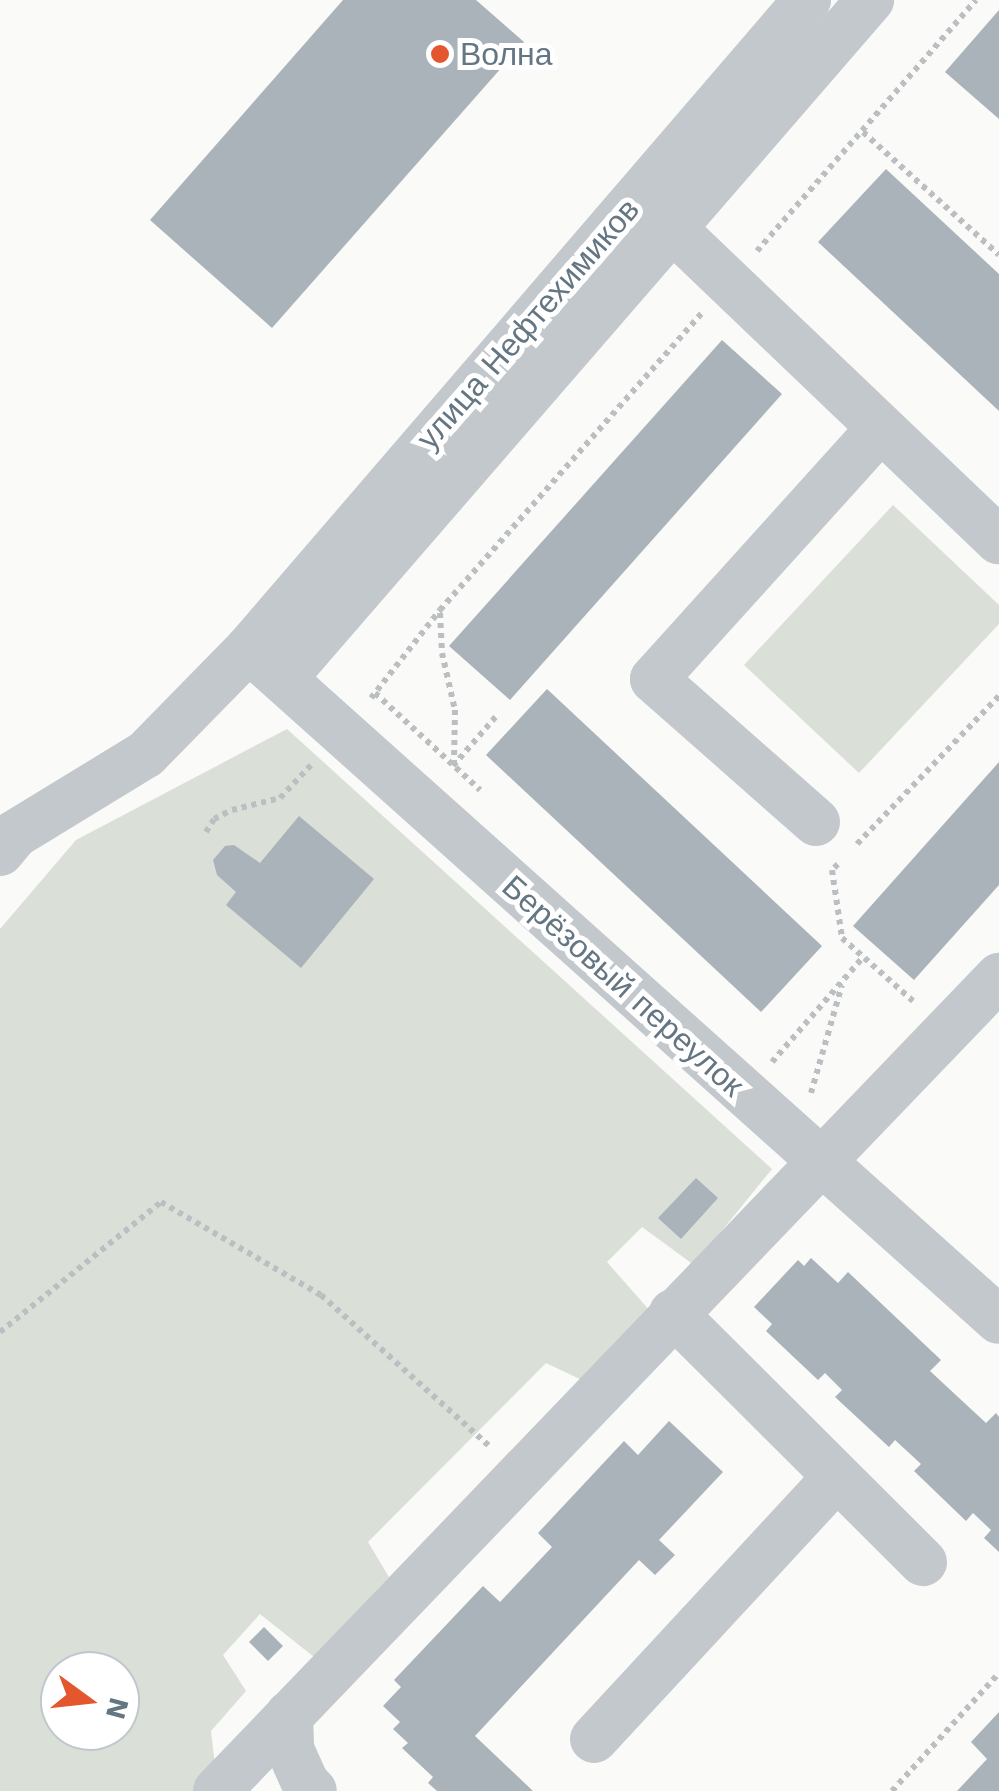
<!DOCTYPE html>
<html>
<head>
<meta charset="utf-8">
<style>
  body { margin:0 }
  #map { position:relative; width:999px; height:1791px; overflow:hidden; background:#fafaf8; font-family:"Work Sans",sans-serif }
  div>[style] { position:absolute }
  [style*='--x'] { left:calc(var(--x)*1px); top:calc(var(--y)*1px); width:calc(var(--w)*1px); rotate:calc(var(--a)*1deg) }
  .green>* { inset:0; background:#dadfd7 }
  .building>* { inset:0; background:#aab3b9 }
  .path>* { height:6px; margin-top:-3px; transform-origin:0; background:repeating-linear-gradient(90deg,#bbbfc2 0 5px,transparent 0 10px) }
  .minor>* { height:48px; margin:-24px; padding:0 24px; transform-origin:24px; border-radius:24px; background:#c3c8cc }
  .dots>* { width:28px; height:28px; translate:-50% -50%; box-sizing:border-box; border:5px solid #fff; border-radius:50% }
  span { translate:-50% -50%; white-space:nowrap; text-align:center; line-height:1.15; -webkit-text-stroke:10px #fff; paint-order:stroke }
  .poi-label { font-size:32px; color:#657683 }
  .left { translate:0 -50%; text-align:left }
  .street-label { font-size:32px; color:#657683 }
  .north { position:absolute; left:40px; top:1651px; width:100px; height:100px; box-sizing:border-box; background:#fff; border:2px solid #c1c8cd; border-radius:50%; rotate:105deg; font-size:28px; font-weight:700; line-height:40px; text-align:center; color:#657683 }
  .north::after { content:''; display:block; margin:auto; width:35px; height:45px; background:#e4572e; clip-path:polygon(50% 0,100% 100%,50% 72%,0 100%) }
</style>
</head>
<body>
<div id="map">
  <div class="green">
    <div style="clip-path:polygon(893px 505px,999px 605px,999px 624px,859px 773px,744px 665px)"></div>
    <div style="clip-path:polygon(evenodd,287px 729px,772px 1169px,694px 1265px,642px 1227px,607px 1262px,651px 1312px,588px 1383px,546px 1363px,368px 1542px,389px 1577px,314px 1657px,260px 1614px,223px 1655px,246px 1691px,211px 1731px,216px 1773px,200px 1791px,0 1791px,0 929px,76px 840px,287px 729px,60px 1671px,120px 1671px,120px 1731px,60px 1731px,60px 1671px)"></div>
  </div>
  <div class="building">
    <div style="clip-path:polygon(343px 0,476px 0,524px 42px,272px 328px,150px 220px)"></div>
    <div style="clip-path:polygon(999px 10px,999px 119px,945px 72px)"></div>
    <div style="clip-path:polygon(886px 169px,999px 274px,999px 411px,818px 242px)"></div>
    <div style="clip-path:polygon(722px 340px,782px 394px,510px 700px,449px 646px)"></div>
    <div style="clip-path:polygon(547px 689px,822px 946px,761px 1012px,486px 755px)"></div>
    <div style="clip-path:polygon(999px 762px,999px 885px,914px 980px,853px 926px)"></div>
    <div style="clip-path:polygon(299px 816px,374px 879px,301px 968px,226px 905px,236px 892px,217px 875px,213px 860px,225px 846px,234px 845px,260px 863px)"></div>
    <div style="clip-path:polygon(696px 1178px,718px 1198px,681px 1239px,658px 1218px)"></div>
    <div style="clip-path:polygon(811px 1258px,838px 1283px,848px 1272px,941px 1360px,930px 1371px,986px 1423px,996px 1413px,999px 1417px,999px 1552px,984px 1538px,991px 1530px,973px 1513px,966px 1521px,914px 1471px,921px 1464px,895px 1440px,889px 1447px,835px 1397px,842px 1390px,825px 1373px,818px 1380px,766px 1331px,772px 1324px,754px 1307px,798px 1260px,804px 1266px)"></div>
    <div style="clip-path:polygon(669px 1421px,723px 1472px,659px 1540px,675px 1555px,655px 1575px,639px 1560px,475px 1736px,533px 1791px,437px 1791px,428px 1783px,433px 1777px,402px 1748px,408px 1743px,393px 1729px,400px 1722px,383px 1706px,401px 1687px,394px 1680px,483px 1586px,500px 1602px,552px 1547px,538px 1533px,624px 1441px,638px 1455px)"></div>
    <div style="clip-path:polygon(264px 1627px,283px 1646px,268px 1661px,249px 1642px)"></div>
    <div style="clip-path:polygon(999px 1712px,999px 1791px,957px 1791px,987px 1759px,971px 1742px)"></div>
  </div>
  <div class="path">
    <div style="--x:863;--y:132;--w:183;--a:42.1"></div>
    <div style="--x:757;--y:251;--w:333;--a:-48.9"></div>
    <div style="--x:440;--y:613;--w:40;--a:87.1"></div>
    <div style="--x:442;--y:653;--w:58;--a:77.2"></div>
    <div style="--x:455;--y:710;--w:54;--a:91.1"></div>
    <div style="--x:375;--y:693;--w:143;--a:42.7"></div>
    <div style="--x:371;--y:698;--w:112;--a:-51.9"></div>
    <div style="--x:440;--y:610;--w:396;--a:-48.6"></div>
    <div style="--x:453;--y:766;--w:69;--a:-49.1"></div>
    <div style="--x:206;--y:832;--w:15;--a:-58"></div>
    <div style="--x:214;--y:819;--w:20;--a:-27"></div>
    <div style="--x:232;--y:810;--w:49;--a:-14"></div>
    <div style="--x:280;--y:798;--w:48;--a:-46.7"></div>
    <div style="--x:857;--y:844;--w:205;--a:-46.2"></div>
    <div style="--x:838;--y:864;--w:8;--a:135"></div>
    <div style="--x:832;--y:870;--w:69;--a:81.6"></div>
    <div style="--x:842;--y:938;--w:95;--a:41.6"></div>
    <div style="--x:772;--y:1062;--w:140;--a:-49"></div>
    <div style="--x:811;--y:1093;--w:112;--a:-74"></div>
    <div style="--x:0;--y:1332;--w:207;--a:-38.9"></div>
    <div style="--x:161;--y:1202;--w:185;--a:30.2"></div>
    <div style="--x:321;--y:1295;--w:226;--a:41.9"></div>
    <div style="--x:892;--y:1791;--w:159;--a:-47.8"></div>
  </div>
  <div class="minor">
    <div style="--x:651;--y:208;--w:481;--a:43.7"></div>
    <div style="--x:249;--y:649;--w:1006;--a:41.82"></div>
    <div style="--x:283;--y:678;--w:897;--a:-49.11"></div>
    <div style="--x:816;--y:822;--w:216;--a:-138.6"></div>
    <div style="--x:654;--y:679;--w:336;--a:-47.9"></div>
    <div style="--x:0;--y:852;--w:23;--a:-50"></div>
    <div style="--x:15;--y:834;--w:153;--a:-31.4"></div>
    <div style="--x:146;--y:754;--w:147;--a:-45.6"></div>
    <div style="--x:249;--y:649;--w:856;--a:-49.31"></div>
    <div style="--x:673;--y:1313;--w:353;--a:44.9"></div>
    <div style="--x:289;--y:1715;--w:34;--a:88"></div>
    <div style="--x:290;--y:1749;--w:37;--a:66"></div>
    <div style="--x:305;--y:1783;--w:11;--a:45"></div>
    <div style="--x:594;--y:1739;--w:357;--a:-47.2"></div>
    <div style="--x:217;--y:1791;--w:1129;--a:-46.15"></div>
  </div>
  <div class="dots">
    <div style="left:440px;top:54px;background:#e4572e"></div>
  </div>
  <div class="poi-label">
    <span class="left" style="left:460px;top:54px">Волна</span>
  </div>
  <div class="street-label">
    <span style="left:528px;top:324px;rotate:-49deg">улица Нефтехимиков</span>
    <span style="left:623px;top:986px;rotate:42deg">Берёзовый переулок</span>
  </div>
  <div class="north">N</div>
</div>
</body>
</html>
